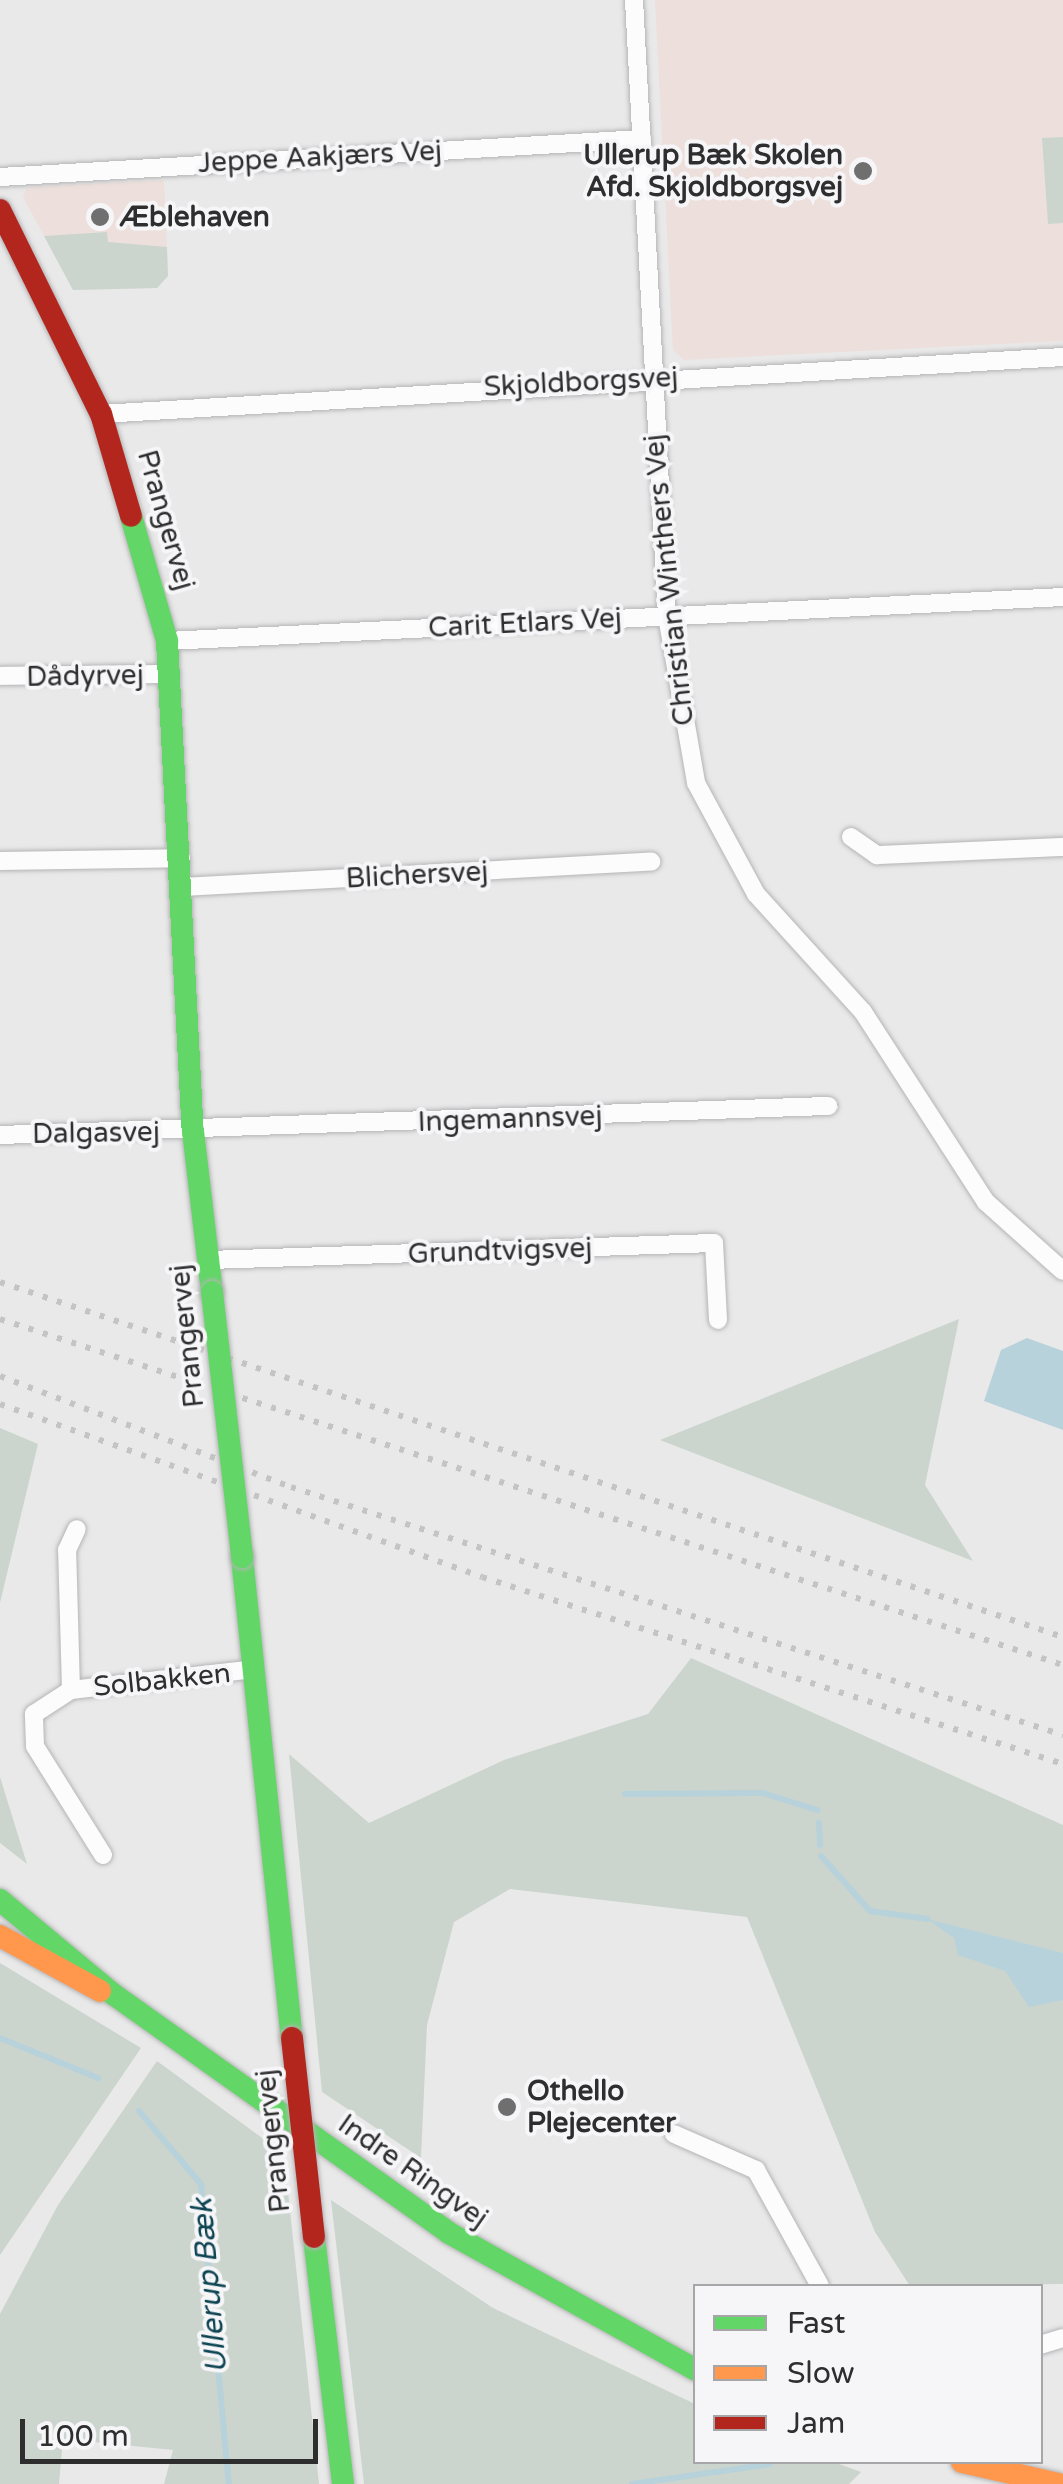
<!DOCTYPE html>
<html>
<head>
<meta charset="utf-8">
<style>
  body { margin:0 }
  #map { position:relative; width:1063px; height:2484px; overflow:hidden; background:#e9e9ea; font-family:"Varela Round",sans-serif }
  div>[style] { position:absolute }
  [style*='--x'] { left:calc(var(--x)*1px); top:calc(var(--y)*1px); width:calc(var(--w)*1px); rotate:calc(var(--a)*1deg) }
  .education>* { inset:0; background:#ede0dc }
  .green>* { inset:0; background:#cbd5cd }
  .water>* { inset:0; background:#b7d2db }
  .stream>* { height:6px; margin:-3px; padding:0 3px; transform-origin:3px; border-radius:3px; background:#b7d2db }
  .roads { filter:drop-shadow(0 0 2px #b5b5b6) drop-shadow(0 0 2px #b5b5b6) }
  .street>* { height:18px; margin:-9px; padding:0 9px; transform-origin:9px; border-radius:9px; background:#fcfcfc }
  .fast>* { height:22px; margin:-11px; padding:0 11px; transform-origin:11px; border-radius:11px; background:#63d668 }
  .slow>* { height:22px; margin:-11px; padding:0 11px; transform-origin:11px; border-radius:11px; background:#ff974d }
  .jam>* { height:22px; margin:-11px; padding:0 11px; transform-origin:11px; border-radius:11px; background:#b3261e }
  .rail>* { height:6px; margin-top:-3px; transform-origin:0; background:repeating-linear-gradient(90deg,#c4c4c5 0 5px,transparent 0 15px) }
  .bridges { filter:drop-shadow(0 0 2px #b5b5b6) drop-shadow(0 0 2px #b5b5b6) }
  .fast-bridge>* { height:22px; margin:-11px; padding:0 11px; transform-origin:11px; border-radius:11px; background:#63d668 }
  .jam-bridge>* { height:22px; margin:-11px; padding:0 11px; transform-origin:11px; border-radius:11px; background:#b3261e }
  .dots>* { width:28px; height:28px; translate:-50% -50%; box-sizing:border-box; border:5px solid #f6f6f8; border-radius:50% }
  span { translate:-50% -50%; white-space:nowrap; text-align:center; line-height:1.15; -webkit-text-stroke:8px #f6f6f8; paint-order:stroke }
  .poi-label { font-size:28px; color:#2e2e2f; font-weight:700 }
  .right { translate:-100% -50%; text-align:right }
  .left { translate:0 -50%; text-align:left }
  .street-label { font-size:28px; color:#2e2e2f }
  .water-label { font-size:30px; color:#0d4452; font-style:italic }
  .legend { position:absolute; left:693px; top:2284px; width:350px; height:180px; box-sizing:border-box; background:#f6f6f8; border:2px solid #a6a6a8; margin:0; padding:12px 18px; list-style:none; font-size:30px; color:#2e2e2f }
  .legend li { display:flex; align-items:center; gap:20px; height:50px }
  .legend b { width:50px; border:2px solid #a6a6a8 }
  .scale { position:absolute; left:20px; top:2419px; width:298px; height:45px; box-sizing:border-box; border:5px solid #2e2e2f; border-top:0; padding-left:12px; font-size:30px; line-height:35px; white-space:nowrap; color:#2e2e2f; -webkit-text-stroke:8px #f6f6f8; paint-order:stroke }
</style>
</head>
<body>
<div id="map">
  <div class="education">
    <div style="clip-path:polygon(655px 0,1063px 0,1063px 341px,684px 360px,673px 350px)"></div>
    <div style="clip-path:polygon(164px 180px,168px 276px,157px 288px,73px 290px,23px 197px,27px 187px)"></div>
  </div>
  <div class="green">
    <div style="clip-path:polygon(1063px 137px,1063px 223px,1048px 224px,1042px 138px)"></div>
    <div style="clip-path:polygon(107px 232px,108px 242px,167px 247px,168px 276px,157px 288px,73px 290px,44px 236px)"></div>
    <div style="clip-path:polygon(959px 1319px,925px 1485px,973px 1561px,660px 1440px)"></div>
    <div style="clip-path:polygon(0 1428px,38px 1444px,0 1603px)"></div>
    <div style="clip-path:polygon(691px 1658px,1063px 1825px,1063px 2284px,910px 2286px,875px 2232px,747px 1917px,510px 1889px,454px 1922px,427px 2025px,421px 2158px,322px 2092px,289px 1754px,369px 1823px,504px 1760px,648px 1714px)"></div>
    <div style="clip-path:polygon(0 1777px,27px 1864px,0 1843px)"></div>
    <div style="clip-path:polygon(0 1963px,141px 2048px,0 2255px)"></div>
    <div style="clip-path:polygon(157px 2061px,284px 2154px,319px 2484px,164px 2484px,173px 2450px,63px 2439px,59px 2484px,0 2484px,0 2314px,58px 2205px)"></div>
    <div style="clip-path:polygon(331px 2200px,493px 2308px,695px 2404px,696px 2462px,834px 2462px,861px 2472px,849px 2484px,364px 2484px)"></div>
  </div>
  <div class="water">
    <div style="clip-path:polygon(1027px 1338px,1063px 1351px,1063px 1430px,984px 1401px,1001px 1350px)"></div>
    <div style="clip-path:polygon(927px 1919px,1063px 1953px,1063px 2000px,1029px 2007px,1005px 1971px,958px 1955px,954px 1938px)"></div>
  </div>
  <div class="stream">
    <div style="--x:625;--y:1794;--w:138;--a:-0.4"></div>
    <div style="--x:763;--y:1793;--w:57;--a:17.5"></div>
    <div style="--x:819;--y:1823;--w:22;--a:87"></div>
    <div style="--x:821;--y:1856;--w:74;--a:48.3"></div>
    <div style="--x:870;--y:1911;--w:58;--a:8"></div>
    <div style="--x:0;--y:2038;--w:106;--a:22.2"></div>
    <div style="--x:139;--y:2111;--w:96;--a:49.7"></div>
    <div style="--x:201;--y:2184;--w:301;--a:84.7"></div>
    <div style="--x:632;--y:2484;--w:139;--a:-8.2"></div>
  </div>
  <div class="roads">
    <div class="street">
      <div style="--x:634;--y:0;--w:617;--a:86.93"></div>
      <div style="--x:667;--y:616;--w:169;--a:80.1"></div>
      <div style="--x:696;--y:783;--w:126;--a:61.6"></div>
      <div style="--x:756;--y:894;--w:159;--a:47.8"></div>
      <div style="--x:863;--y:1012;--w:226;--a:57.1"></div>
      <div style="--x:986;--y:1202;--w:103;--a:41.9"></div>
      <div style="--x:0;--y:177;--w:643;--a:-3.39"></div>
      <div style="--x:101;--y:414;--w:964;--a:-3.39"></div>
      <div style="--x:167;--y:641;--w:897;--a:-2.81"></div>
      <div style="--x:0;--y:676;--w:171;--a:-0.7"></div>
      <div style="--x:851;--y:837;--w:32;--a:35"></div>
      <div style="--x:877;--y:855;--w:186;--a:-2.5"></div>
      <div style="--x:0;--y:861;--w:181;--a:-0.9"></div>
      <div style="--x:182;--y:887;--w:470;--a:-3.1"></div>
      <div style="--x:0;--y:1135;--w:829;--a:-2.01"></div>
      <div style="--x:209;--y:1260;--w:505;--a:-1.93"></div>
      <div style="--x:714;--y:1243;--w:77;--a:87"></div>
      <div style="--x:71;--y:1690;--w:140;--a:-91.6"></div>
      <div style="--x:67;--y:1550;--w:23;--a:-65"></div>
      <div style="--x:103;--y:1855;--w:128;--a:-122"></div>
      <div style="--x:35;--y:1746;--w:32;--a:-92"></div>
      <div style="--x:34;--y:1714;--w:44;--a:-33"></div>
      <div style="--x:71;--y:1690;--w:184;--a:-6.5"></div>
      <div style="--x:674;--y:2134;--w:90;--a:23.7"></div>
      <div style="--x:756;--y:2170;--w:132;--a:61.1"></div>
      <div style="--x:1040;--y:2345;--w:24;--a:-17"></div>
    </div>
    <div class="fast">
      <div style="--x:131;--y:516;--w:130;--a:73.9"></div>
      <div style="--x:167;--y:641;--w:491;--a:87"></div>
      <div style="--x:193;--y:1131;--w:162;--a:83.3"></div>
      <div style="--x:242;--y:1557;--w:484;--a:84.1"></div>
      <div style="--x:0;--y:1900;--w:147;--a:39.8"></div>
      <div style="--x:113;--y:1994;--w:412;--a:35.4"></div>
      <div style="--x:449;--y:2233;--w:282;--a:29"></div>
      <div style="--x:314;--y:2237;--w:249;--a:83.3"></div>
    </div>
    <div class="slow">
      <div style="--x:0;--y:1936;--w:114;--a:28.8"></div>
      <div style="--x:962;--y:2462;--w:99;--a:12.8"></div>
    </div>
    <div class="jam">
      <div style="--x:0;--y:210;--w:228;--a:63.7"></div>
      <div style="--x:101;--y:414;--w:106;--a:73.6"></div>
    </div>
  </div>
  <div class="rail">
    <div style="--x:0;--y:1282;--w:1121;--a:18.47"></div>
    <div style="--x:0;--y:1319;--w:1118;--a:18.03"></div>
    <div style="--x:0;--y:1376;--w:311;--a:20.9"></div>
    <div style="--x:291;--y:1487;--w:811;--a:17.81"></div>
    <div style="--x:0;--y:1404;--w:512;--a:19.74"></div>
    <div style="--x:482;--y:1577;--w:610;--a:17.84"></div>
  </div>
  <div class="bridges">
    <div class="fast-bridge">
      <div style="--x:212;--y:1292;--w:267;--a:83.5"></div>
    </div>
    <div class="jam-bridge">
      <div style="--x:292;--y:2038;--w:200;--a:83.7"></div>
    </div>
  </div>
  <div class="dots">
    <div style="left:863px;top:171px;background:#6f6f70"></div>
    <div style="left:100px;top:217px;background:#6f6f70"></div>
    <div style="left:507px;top:2107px;background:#6f6f70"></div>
  </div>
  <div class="poi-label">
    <span class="right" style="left:843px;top:171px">Ullerup Bæk Skolen<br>Afd. Skjoldborgsvej</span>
    <span class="left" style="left:120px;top:217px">Æblehaven</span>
    <span class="left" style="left:527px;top:2107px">Othello<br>Plejecenter</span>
  </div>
  <div class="street-label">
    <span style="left:320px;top:157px;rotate:-3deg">Jeppe Aakjærs Vej</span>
    <span style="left:581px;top:382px;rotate:-3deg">Skjoldborgsvej</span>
    <span style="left:166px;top:520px;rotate:74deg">Prangervej</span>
    <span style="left:669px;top:580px;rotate:-96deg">Christian Winthers Vej</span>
    <span style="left:525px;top:623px;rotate:-3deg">Carit Etlars Vej</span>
    <span style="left:85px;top:676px;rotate:-1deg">Dådyrvej</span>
    <span style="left:417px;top:875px;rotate:-3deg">Blichersvej</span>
    <span style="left:510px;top:1119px;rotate:-2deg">Ingemannsvej</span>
    <span style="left:96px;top:1133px;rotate:-1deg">Dalgasvej</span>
    <span style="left:500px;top:1251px;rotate:-2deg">Grundtvigsvej</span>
    <span style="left:187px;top:1336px;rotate:-96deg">Prangervej</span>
    <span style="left:162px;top:1680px;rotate:-6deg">Solbakken</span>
    <span style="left:273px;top:2141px;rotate:-96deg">Prangervej</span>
    <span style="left:413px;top:2171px;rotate:35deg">Indre Ringvej</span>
  </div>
  <div class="water-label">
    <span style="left:210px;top:2286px;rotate:-95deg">Ullerup Bæk</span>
  </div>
  <ul class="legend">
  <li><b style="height:12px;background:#63d668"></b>Fast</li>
  <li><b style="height:12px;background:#ff974d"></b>Slow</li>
  <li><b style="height:12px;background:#b3261e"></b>Jam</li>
  </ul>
  <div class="scale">100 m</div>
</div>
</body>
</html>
